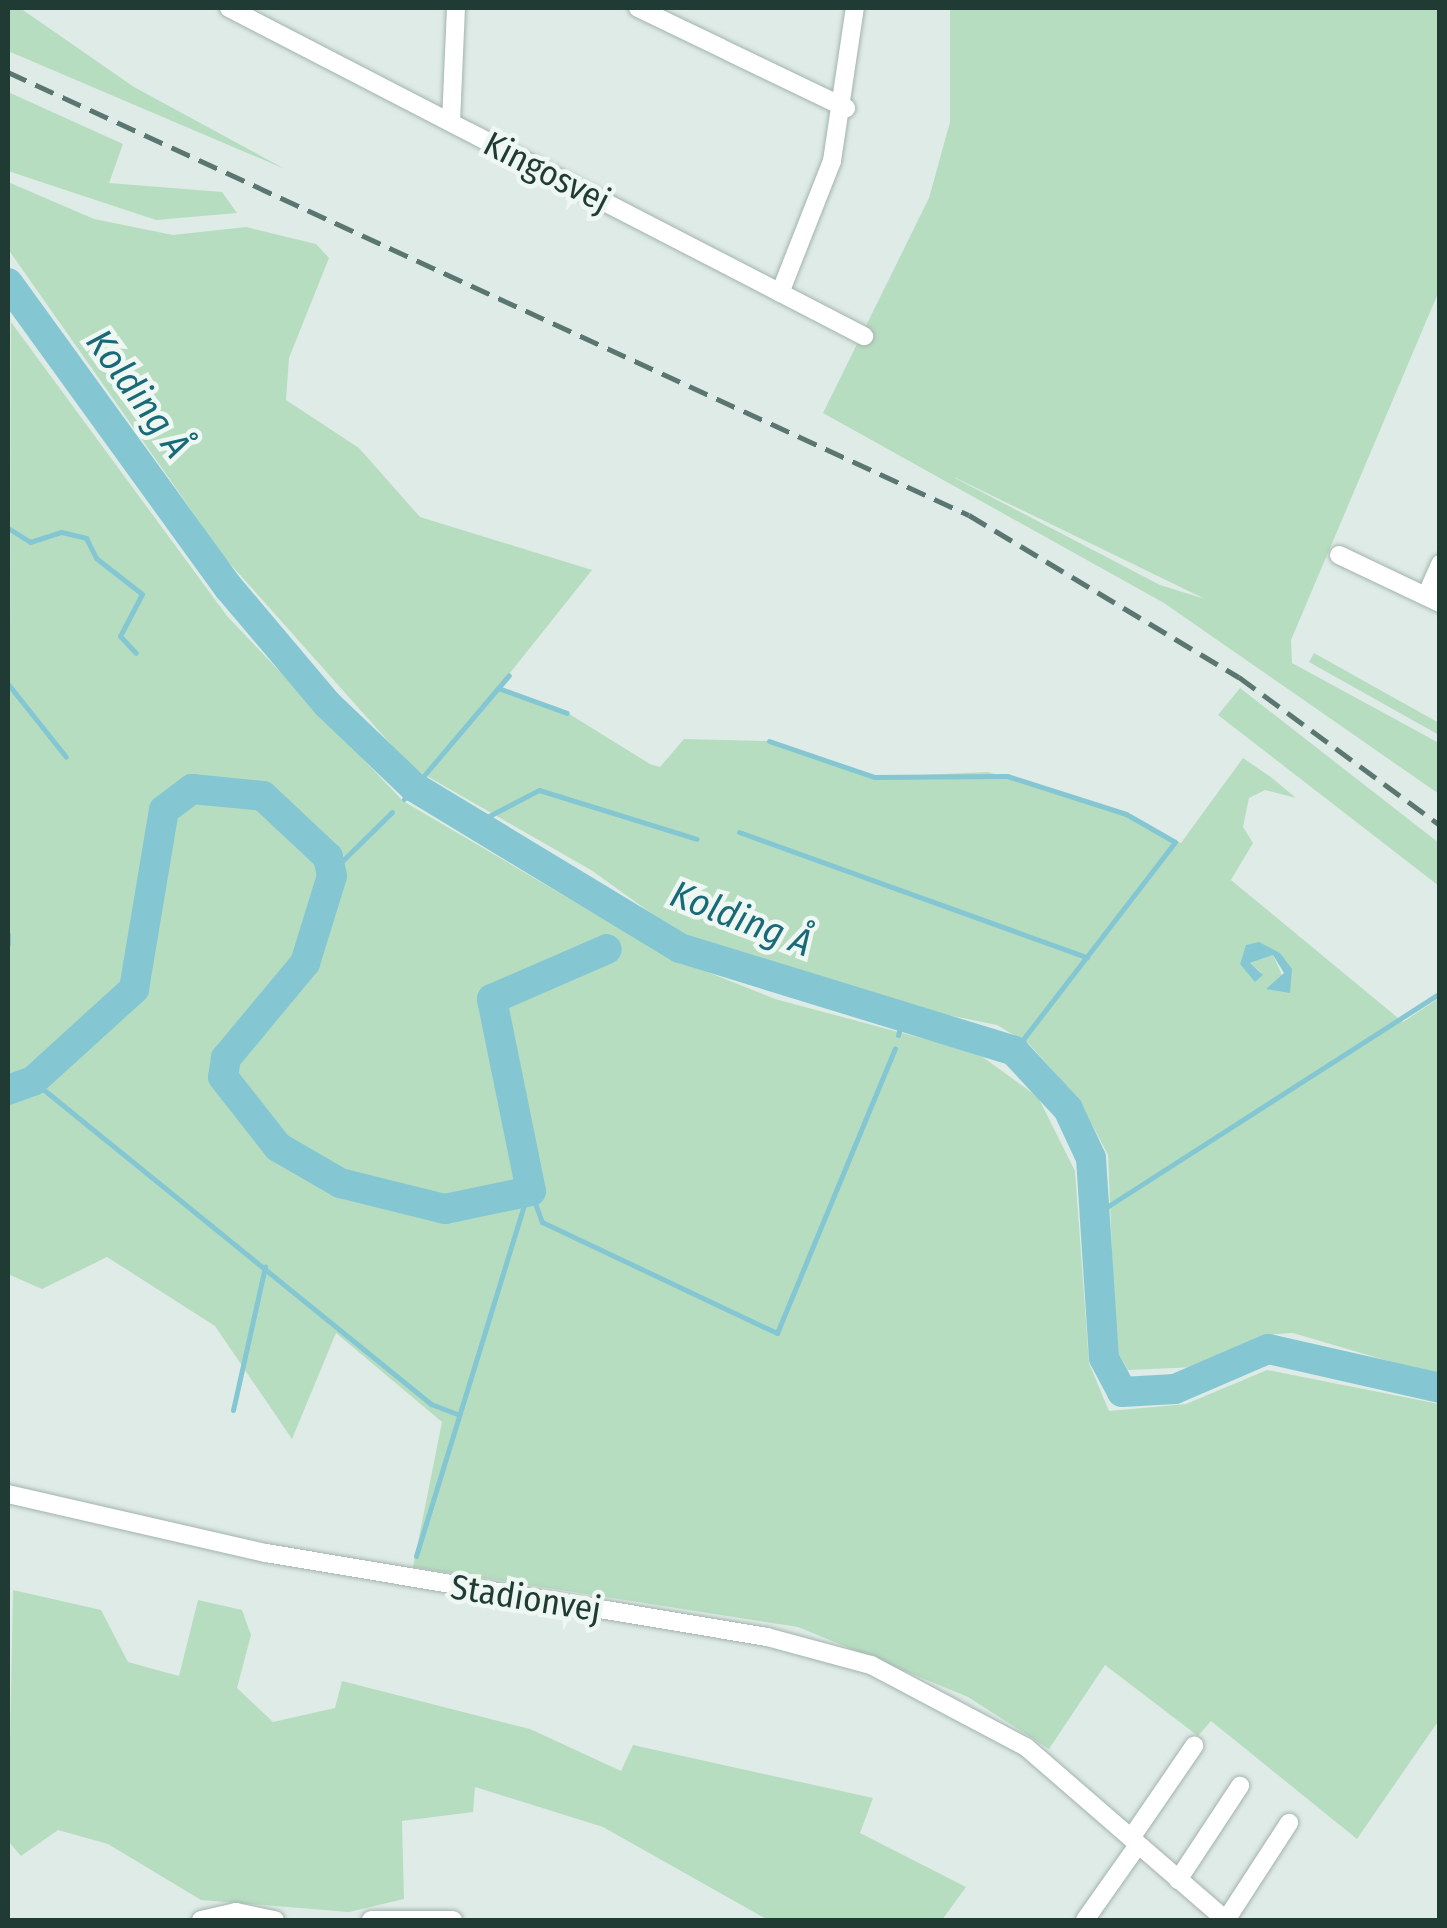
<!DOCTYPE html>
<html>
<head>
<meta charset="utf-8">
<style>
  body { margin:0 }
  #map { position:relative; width:1447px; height:1928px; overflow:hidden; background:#dfebe6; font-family:"Fira Sans Condensed",sans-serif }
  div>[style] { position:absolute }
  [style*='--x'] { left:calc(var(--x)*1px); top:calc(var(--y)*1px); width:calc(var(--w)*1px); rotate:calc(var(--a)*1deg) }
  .green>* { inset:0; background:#b7ddc1 }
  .water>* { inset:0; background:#84c7d3 }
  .stream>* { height:5px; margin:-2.5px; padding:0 2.5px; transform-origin:2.5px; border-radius:2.5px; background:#84c7d3 }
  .river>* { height:30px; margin:-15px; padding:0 15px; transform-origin:15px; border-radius:15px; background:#84c7d3 }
  .roads { filter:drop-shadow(0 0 2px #a2b3ad) drop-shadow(0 0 2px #a2b3ad) }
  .minor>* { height:18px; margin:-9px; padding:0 9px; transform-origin:9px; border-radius:9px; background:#fff }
  .rail>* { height:5px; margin-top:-2.5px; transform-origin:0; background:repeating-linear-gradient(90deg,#5a776f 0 20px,transparent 0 30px) }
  span { translate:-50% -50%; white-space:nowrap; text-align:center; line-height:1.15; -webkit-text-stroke:9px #eff7f3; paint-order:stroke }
  .street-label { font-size:35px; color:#1f3b34 }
  .water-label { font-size:38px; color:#186a79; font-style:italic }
  .frame { position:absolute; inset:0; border:10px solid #1f3b34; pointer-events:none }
</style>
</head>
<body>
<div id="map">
  <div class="green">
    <div style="clip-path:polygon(8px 8px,20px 8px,134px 87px,285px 169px,8px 51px)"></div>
    <div style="clip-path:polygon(evenodd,950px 8px,1439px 8px,1439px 291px,1291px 640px,1292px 663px,1439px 743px,1439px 794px,1164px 603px,823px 413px,929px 198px,950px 122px,950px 8px,955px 478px,956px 478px,1205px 599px,1160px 585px,955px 478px)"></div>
    <div style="clip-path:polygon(8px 92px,123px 144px,109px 183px,222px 192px,237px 213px,156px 220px,8px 171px)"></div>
    <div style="clip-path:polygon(evenodd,8px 182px,94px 219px,173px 235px,246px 227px,316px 244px,329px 258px,289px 358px,286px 400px,359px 448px,420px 517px,592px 570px,498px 688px,566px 712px,650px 764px,660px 767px,684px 739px,769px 741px,874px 777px,988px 772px,1126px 814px,1181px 843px,1243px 758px,1272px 778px,1296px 798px,1265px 790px,1249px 798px,1243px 827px,1253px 843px,1231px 880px,1403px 1022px,1439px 998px,1439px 1376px,1293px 1333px,1262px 1335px,1198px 1367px,1128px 1370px,1116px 1349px,1108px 1155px,1079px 1100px,1029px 1044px,997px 1025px,904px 1006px,676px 931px,591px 870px,411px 767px,225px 558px,8px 249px,8px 182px,1247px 945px,1280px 953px,1290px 993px,1273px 955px,1250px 963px,1262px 973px,1240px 964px,1247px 945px)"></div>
    <div style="clip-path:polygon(11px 322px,227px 616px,403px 801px,667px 956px,775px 999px,977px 1053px,1038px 1097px,1075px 1171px,1089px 1363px,1109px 1411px,1186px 1404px,1267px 1370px,1439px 1404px,1439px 1720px,1357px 1839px,1211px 1721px,1198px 1736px,1105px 1665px,1049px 1749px,968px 1697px,798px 1627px,413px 1567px,442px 1422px,336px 1333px,292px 1439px,215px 1326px,107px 1257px,42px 1289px,8px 1274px)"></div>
    <div style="clip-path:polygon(1314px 653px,1439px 723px,1439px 735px,1309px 662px)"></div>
    <div style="clip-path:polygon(1240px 688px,1439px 843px,1439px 886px,1218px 715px)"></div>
    <div style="clip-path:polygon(13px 1590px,101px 1610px,128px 1662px,179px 1676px,198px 1600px,242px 1610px,251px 1635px,237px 1688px,273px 1722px,335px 1708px,342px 1681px,530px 1729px,621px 1771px,633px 1745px,873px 1798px,860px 1833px,966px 1887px,942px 1920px,768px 1920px,603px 1827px,475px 1787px,473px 1812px,402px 1821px,404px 1899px,349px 1912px,201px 1900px,108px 1844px,58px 1830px,21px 1856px,8px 1841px)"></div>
  </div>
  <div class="water">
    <div style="clip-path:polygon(1259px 942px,1280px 953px,1292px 969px,1290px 993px,1266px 989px,1284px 973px,1273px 955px,1250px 963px,1263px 975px,1255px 982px,1240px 964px,1246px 945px)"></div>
  </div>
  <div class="stream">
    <div style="--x:8;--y:528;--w:26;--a:32"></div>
    <div style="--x:30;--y:542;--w:33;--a:-18"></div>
    <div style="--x:61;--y:532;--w:26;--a:13"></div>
    <div style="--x:86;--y:538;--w:22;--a:63"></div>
    <div style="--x:96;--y:558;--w:58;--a:38"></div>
    <div style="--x:142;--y:594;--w:47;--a:117.6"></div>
    <div style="--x:120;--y:636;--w:23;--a:47"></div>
    <div style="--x:8;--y:684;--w:93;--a:51.5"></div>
    <div style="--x:498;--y:688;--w:73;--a:19.9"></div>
    <div style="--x:769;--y:741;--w:111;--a:18.9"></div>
    <div style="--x:874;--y:777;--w:133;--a:-0.4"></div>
    <div style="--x:1007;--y:776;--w:125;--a:17.7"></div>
    <div style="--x:1126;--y:814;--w:56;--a:29.7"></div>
    <div style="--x:1175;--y:842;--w:264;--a:127.6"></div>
    <div style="--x:404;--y:799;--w:162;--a:-49.7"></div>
    <div style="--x:470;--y:826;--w:78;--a:-27.6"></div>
    <div style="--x:539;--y:790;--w:165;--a:17.2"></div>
    <div style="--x:739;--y:832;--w:370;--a:19.8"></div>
    <div style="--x:332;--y:871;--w:84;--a:-44.5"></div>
    <div style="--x:8;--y:934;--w:10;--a:90"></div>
    <div style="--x:898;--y:1035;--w:16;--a:-75"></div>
    <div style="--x:33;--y:1081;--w:513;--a:39.06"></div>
    <div style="--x:431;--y:1404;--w:28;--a:21"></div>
    <div style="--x:531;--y:1192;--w:32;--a:70"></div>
    <div style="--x:542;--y:1222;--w:260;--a:25.3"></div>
    <div style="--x:777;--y:1333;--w:308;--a:-67.5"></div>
    <div style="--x:1099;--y:1212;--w:405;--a:-32.7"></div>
    <div style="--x:233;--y:1410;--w:147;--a:-77.4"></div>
    <div style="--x:416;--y:1556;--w:378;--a:-72.9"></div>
  </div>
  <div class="river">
    <div style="--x:8;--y:283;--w:377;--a:54.1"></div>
    <div style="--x:229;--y:588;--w:152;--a:49.8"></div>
    <div style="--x:327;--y:704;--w:120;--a:43.7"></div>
    <div style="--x:414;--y:787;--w:311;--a:31.2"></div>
    <div style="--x:680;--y:948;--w:350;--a:17.1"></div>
    <div style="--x:1014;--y:1051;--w:79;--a:47"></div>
    <div style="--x:1068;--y:1109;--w:54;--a:64.9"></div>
    <div style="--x:1091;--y:1158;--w:200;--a:86.3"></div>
    <div style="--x:1104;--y:1358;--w:38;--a:62"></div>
    <div style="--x:1122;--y:1392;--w:53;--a:-3.2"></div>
    <div style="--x:1175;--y:1389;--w:101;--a:-23.3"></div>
    <div style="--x:1268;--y:1349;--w:176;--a:12.8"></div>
    <div style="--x:8;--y:1090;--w:27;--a:-20"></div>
    <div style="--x:33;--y:1081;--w:137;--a:-42.3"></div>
    <div style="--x:134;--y:989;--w:181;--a:-80.5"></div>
    <div style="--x:164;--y:810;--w:35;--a:-37"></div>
    <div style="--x:192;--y:789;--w:71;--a:5.6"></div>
    <div style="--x:263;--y:796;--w:89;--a:43.2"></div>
    <div style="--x:328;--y:857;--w:19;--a:78"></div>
    <div style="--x:332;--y:876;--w:91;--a:107.2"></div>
    <div style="--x:305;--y:963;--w:124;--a:129.7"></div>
    <div style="--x:226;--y:1058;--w:19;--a:99"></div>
    <div style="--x:223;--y:1077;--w:89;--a:51.8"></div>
    <div style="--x:278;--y:1147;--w:72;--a:30.1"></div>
    <div style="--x:340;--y:1183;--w:108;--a:13.9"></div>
    <div style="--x:445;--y:1209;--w:88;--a:-11.8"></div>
    <div style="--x:531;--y:1191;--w:196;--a:-101.5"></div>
    <div style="--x:492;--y:999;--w:125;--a:-23.5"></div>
  </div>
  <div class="roads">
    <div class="minor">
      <div style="--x:229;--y:8;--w:715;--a:27.32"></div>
      <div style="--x:638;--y:8;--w:231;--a:25.7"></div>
      <div style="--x:451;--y:122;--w:114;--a:-87.5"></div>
      <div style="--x:780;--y:293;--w:142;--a:-68.5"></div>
      <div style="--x:832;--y:161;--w:155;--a:-81.5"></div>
      <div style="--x:1339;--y:555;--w:112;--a:25.4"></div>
      <div style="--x:1426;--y:596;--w:35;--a:-66"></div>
      <div style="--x:8;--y:1494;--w:265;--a:12.9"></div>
      <div style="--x:266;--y:1553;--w:508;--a:9.52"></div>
      <div style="--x:767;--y:1637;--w:108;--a:15.1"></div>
      <div style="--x:871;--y:1665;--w:175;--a:27.9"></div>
      <div style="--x:1026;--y:1747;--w:264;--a:40.9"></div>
      <div style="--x:1131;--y:1838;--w:112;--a:-55.6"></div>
      <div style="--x:1178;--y:1880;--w:113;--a:-56.6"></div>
      <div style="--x:201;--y:1920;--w:36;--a:-13"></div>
      <div style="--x:236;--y:1912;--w:40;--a:12"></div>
      <div style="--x:371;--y:1920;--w:82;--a:0"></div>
      <div style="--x:1085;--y:1920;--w:92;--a:-54.8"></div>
      <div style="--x:1226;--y:1920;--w:116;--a:-57"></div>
    </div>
  </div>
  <div class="rail">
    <div style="--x:8;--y:72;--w:1058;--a:24.75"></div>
    <div style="--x:969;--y:515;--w:315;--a:31"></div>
    <div style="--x:1239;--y:677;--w:250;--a:36.4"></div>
  </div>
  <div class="street-label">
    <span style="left:547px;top:172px;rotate:27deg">Kingosvej</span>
    <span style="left:526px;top:1598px;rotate:9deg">Stadionvej</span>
  </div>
  <div class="water-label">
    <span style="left:138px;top:394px;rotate:54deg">Kolding Å</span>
    <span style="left:741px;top:919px;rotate:21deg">Kolding Å</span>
  </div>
  <div class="frame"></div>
</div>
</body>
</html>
